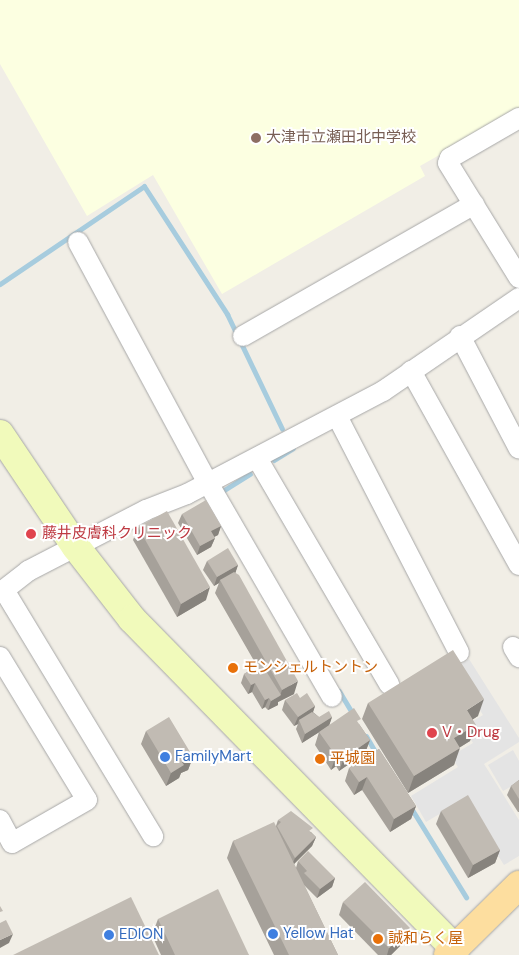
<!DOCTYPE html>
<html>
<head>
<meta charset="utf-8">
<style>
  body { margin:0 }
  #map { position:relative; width:519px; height:955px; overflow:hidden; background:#f1eee6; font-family:"DM Sans","Noto Sans JP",sans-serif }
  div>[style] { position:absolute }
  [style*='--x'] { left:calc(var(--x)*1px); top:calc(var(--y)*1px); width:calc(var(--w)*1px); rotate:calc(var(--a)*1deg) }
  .education>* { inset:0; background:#fcffe1 }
  .parking>* { inset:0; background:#e4e4e4 }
  .stream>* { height:5px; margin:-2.5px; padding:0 2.5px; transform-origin:2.5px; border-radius:2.5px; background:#a7ccde }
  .roads { filter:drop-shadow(0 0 1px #a7a7a7) drop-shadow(0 0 1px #a7a7a7) }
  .street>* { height:20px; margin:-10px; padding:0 10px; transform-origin:10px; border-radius:10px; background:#fff }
  .secondary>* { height:28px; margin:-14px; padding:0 14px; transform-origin:14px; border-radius:14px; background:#f1fabb }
  .primary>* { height:28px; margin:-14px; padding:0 14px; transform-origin:14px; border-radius:14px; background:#fdde9f }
  .wall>* { inset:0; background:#a6a19a }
  .shaded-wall>* { inset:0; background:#87837d }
  .building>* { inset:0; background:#c1bbb3 }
  .dots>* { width:14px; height:14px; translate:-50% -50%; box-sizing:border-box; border:2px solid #fff; border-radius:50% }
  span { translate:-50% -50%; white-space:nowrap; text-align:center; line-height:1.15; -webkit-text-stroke:4px #fff; paint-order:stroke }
  .education-label { font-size:15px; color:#785e54 }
  .left { translate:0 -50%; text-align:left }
  .health-label { font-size:15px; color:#be3a42 }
  .food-label { font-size:15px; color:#c56008 }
  .shop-label { font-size:15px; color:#366cbe }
</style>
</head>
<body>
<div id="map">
  <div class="education">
    <div style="clip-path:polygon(0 0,519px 0,519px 110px,420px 166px,425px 176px,222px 294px,153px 175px,87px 216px,0 64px)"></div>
  </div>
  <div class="parking">
    <div style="clip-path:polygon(469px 659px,519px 738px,519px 742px,484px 764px,519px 820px,519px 856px,504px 865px,463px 800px,426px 822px,411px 796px,458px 767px,451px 756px,473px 743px,463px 727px,483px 715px,453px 669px)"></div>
    <div style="clip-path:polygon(513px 750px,519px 761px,519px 782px,503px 791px,488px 765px)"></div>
  </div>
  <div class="stream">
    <div style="--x:0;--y:284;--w:174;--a:-34.2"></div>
    <div style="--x:144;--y:186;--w:153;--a:57"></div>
    <div style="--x:227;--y:314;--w:127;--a:64.4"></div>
    <div style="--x:274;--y:460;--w:22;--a:-32"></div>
    <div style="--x:222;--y:494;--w:2;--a:-117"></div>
    <div style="--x:221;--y:492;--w:34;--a:-32"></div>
    <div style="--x:339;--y:691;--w:29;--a:59"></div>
    <div style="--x:366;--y:736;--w:24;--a:60"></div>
    <div style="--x:411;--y:808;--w:105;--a:58.3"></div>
  </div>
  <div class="roads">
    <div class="street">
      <div style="--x:519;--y:118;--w:80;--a:149.9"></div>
      <div style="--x:450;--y:158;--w:5;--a:112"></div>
      <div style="--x:448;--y:163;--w:135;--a:58.3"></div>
      <div style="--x:78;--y:242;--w:274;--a:61.7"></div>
      <div style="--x:208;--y:483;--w:247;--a:59.9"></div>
      <div style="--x:243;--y:336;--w:266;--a:-29.7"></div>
      <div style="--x:460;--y:336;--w:127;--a:62.4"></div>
      <div style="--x:411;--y:371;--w:222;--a:60.9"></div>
      <div style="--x:337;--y:416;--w:266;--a:62.7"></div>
      <div style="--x:257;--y:458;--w:262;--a:59.7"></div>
      <div style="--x:4;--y:590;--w:288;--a:58.8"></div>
      <div style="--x:0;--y:593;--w:36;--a:-38"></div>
      <div style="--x:28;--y:571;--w:133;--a:-27.3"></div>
      <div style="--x:146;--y:510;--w:44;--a:-21.3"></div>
      <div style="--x:187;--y:494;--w:221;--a:-27.7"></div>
      <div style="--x:383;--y:391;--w:165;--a:-34.4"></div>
      <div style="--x:513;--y:647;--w:12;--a:59"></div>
      <div style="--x:0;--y:657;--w:167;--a:58.7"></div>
      <div style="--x:87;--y:800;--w:86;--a:150.2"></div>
      <div style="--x:12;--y:843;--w:26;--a:-118"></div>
    </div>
    <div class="secondary">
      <div style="--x:0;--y:434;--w:136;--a:56.1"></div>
      <div style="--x:76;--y:547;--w:91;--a:52.1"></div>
      <div style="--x:132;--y:619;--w:462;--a:45.6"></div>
    </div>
    <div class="primary">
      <div style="--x:448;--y:955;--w:100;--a:-44.6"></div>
    </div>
  </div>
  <div class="wall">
    <div style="clip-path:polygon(182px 514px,221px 526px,218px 535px,214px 537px,215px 538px,211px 547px,197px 555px,178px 523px)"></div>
    <div style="clip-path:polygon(138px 527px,206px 600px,177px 617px,133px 540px)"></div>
    <div style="clip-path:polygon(207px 561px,238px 565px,235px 573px,294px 694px,278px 702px,278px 705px,268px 710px,265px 707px,262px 709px,252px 692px,248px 694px,241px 683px,244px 674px,257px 666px,215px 593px,219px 583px,214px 586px,203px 570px)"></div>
    <div style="clip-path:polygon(300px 698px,315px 706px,313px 712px,319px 717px,332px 717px,329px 725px,359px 724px,370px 740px,365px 753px,339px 771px,336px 766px,331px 770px,315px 745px,319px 732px,302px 743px,296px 729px,298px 724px,294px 726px,282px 710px,285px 700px)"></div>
    <div style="clip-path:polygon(368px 703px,478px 716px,473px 719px,470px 741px,459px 748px,454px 765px,408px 793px,362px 719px)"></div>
    <div style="clip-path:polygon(146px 731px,193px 757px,188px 770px,181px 773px,179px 778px,166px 786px,141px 744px)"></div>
    <div style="clip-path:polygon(379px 749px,416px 806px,411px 819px,390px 832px,362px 790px,354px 795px,345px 781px,349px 768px)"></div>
    <div style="clip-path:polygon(519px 780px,519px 812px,518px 812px,507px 795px,511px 786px)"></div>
    <div style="clip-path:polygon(441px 811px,500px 850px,495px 863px,468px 878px,436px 824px)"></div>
    <div style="clip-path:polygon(278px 820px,311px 832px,316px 837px,312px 846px,294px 864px,296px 868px,298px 861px,335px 878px,332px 887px,317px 898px,304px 885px,338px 955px,274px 955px,227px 858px,233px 841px,276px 826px)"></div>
    <div style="clip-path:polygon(343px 902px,405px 941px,391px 955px,378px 955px,339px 915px)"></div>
    <div style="clip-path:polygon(158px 919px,249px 955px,161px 955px,152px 935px)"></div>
  </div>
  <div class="shaded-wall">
    <div style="clip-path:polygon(221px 526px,218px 535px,208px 540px,211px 531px)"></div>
    <div style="clip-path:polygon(215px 538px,211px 547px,197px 555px,200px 546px)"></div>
    <div style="clip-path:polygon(238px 565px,235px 574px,220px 580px,219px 583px,214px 586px,217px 577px)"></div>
    <div style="clip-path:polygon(210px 587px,206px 600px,177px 617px,181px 604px)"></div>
    <div style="clip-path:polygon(298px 681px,294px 694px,278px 702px,278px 705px,268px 710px,271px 701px,280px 696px,282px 690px)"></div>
    <div style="clip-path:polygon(255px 683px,252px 692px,248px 694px,251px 685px)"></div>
    <div style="clip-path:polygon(269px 698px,265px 707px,262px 709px,265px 700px)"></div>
    <div style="clip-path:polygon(484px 699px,478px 716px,461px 727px,467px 710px)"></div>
    <div style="clip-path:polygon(315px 706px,312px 715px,299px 720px,298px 724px,294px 726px,298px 717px)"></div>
    <div style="clip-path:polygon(332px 717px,329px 726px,302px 743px,305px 734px)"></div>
    <div style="clip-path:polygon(476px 725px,470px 741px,447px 755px,454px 738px)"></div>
    <div style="clip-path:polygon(370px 740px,365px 753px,339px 771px,344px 758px)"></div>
    <div style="clip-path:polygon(460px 748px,454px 765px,408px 793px,414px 776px)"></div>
    <div style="clip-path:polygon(341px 753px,336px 766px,331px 770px,336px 756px)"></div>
    <div style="clip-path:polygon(193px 757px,188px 770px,181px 773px,179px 778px,166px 786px,171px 773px,182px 762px)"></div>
    <div style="clip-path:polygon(367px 777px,362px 790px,354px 795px,359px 782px)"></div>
    <div style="clip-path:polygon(416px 806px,411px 819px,390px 832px,394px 819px)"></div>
    <div style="clip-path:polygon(316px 837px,312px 846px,291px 867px,295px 858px)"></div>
    <div style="clip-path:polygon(500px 850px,495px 863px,468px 878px,473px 865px)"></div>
    <div style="clip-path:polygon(335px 878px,332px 887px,317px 898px,320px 889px)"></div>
    <div style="clip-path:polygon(410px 928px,405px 941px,391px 955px,387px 955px,389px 948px)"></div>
    <div style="clip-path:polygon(13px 934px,9px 943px,0 948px,0 940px)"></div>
  </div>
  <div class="building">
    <div style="clip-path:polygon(206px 500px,221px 526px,211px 531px,215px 538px,200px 546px,182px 514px)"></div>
    <div style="clip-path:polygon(167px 511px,210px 587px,181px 604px,138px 527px)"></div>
    <div style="clip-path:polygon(228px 548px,238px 565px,217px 577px,207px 561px)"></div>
    <div style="clip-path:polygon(234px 572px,239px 575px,298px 681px,282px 690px,220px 580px)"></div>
    <div style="clip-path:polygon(453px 650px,484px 699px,467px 710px,476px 725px,454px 738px,460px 748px,414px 776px,368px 703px)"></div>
    <div style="clip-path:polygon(261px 663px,281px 695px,271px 701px,269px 698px,265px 700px,255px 683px,251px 685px,244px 674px)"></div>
    <div style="clip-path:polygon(297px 693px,300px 698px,307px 693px,315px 706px,298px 717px,285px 700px)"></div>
    <div style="clip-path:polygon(354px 708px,361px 719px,357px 721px,370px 740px,344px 758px,341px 753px,336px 756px,319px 732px)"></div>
    <div style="clip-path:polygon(329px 711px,332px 717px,305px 734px,299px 720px,312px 712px,319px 717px)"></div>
    <div style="clip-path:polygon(169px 717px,193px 757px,182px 762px,184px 765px,171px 773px,146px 731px)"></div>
    <div style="clip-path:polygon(379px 749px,416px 806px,394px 819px,367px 777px,359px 782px,349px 768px)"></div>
    <div style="clip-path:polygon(519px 780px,519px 799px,511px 786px)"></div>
    <div style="clip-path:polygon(468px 795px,500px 850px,473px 865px,441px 811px)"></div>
    <div style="clip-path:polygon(291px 811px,313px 828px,309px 831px,316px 837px,295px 858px,277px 826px,281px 822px,278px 820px)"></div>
    <div style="clip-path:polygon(274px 822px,338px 955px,289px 955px,233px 841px)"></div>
    <div style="clip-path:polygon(308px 851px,335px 878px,320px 889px,304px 873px,307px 871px,298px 861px)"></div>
    <div style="clip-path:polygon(365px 882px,410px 928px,389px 948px,343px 902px)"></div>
    <div style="clip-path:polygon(218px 889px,249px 955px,175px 955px,158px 919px)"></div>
    <div style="clip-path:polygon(131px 897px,159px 955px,13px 955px)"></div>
    <div style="clip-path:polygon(0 906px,3px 911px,0 912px)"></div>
    <div style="clip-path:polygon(6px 920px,13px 934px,0 940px,0 923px)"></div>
  </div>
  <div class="dots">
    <div style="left:256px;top:138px;background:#8d6e63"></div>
    <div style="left:31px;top:534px;background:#e0444e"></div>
    <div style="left:233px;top:668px;background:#e8710a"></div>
    <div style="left:432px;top:733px;background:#e0444e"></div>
    <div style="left:165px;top:757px;background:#3f7fe0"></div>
    <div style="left:320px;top:759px;background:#e8710a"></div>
    <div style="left:273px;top:934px;background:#3f7fe0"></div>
    <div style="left:109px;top:935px;background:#3f7fe0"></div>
    <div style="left:378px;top:939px;background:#e8710a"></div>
  </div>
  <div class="education-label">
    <span class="left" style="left:266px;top:138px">大津市立瀬田北中学校</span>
  </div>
  <div class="health-label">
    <span class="left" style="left:42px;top:534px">藤井皮膚科クリニック</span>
    <span class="left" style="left:442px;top:733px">V・Drug</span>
  </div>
  <div class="food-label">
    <span class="left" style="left:243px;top:668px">モンシェルトントン</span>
    <span class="left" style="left:330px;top:759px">平城園</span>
    <span class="left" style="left:388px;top:939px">誠和らく屋</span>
  </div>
  <div class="shop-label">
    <span class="left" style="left:175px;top:757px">FamilyMart</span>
    <span class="left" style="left:283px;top:934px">Yellow Hat</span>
    <span class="left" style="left:119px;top:935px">EDION</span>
  </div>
</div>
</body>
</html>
